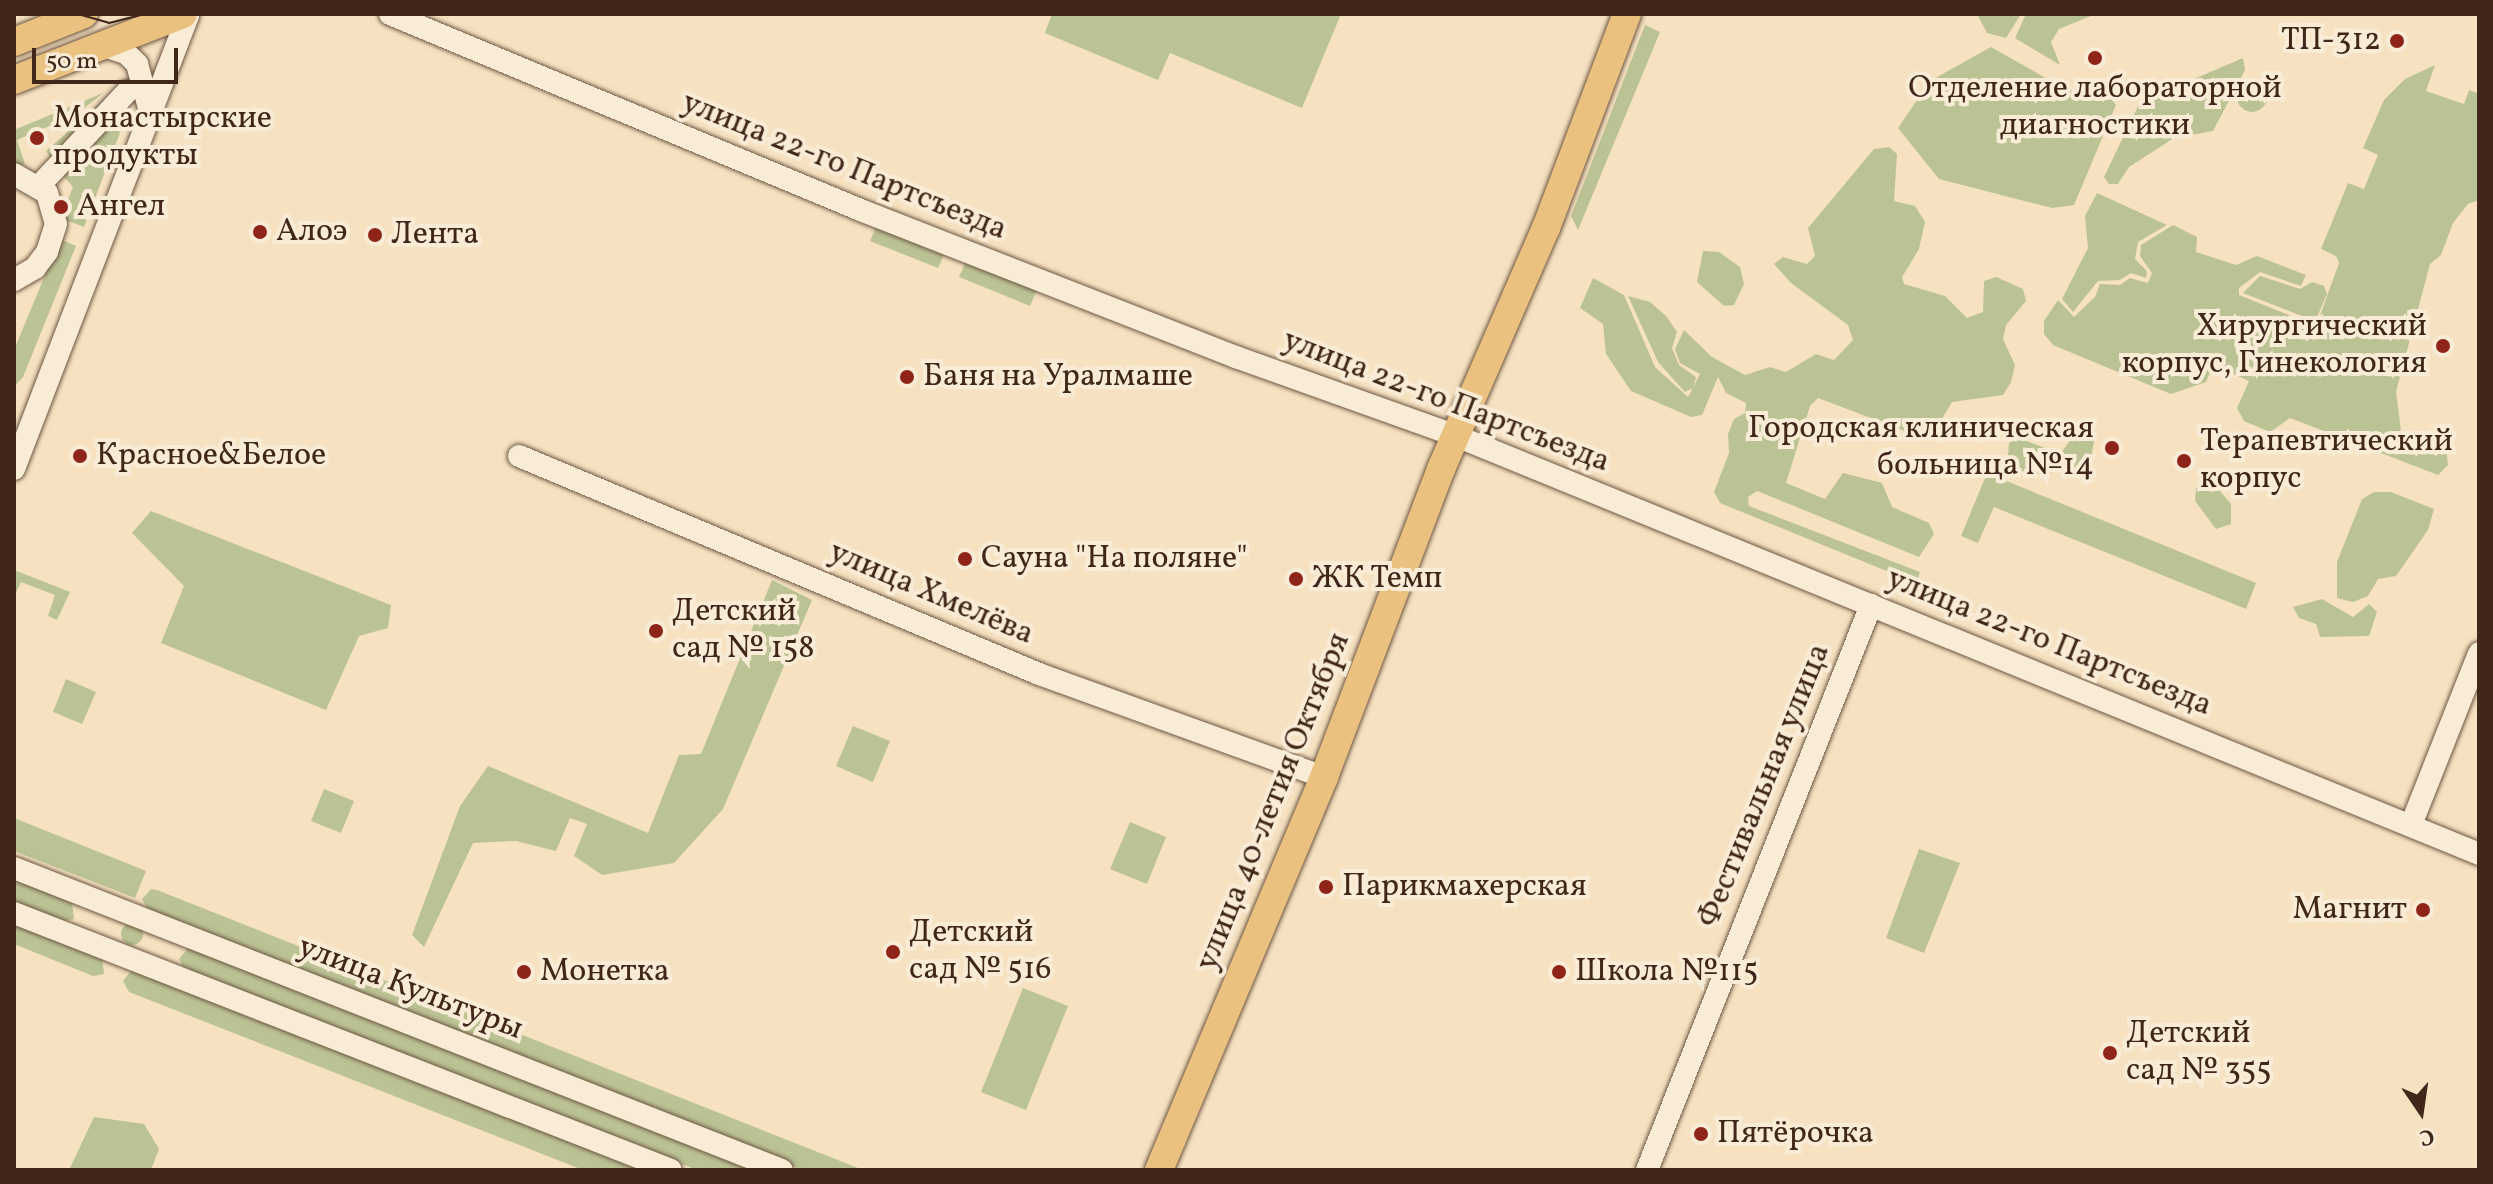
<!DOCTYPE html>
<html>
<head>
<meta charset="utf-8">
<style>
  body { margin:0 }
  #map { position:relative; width:2493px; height:1184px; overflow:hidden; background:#f6e2c1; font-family:Vollkorn,serif }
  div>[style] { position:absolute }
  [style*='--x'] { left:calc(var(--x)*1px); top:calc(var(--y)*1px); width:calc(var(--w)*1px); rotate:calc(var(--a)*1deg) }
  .green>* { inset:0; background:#bbc394 }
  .round { border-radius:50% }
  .roads { filter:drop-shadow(0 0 2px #6e5643) drop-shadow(0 0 2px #6e5643) }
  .minor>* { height:22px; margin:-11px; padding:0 11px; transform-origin:11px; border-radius:11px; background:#f9ecd7 }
  .major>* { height:28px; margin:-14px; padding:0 14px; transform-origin:14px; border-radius:14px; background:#ebc180 }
  .tram>* { height:2px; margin:-1px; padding:0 1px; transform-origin:1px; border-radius:1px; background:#402719 }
  .dots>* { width:22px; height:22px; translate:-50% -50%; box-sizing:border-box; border:4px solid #f9ecd7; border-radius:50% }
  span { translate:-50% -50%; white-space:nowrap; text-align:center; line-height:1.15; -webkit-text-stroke:8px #f9ecd7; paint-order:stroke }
  .poi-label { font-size:32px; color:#402719 }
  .right { translate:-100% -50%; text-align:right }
  .left { translate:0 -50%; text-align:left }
  .street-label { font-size:32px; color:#402719 }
  .frame { position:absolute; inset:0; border:16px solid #402719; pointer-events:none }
  .north { position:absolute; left:2381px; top:1072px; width:80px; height:80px; -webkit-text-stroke:6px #f9ecd7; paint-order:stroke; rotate:167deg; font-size:22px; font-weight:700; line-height:32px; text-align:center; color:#402719 }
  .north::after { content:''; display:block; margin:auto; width:28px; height:36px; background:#402719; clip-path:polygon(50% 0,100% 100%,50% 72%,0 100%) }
  .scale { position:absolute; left:32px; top:48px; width:146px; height:36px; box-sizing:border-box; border:4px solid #402719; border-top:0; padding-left:10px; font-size:24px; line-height:28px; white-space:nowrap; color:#402719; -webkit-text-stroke:6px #f9ecd7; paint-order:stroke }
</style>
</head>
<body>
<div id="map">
  <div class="green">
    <div style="clip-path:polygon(1052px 14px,1341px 14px,1302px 108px,1170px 53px,1158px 80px,1045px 33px)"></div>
    <div style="clip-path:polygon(1977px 14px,2021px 14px,2006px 38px,1987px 33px)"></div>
    <div style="clip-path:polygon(2026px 14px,2096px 14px,2059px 29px,2051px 42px,2060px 65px,2015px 38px)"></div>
    <div style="clip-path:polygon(1645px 25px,1660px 32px,1578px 230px,1571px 216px)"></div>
    <div style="clip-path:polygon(1991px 47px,2067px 90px,2107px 94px,2116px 105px,2074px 205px,2052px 208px,1939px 179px,1898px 128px,1930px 81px)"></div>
    <div style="clip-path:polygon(2243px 58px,2245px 70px,2213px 131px,2174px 138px,2129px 167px,2118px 184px,2109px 184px,2104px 177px,2140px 102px)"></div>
    <div style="clip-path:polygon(2435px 65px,2426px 91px,2464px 104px,2469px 90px,2479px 94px,2479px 200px,2468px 204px,2453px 223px,2441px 255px,2430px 264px,2396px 392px,2402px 439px,2411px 447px,2428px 440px,2446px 448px,2448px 465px,2438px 475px,2290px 418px,2270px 432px,2244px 421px,2237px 408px,2249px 381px,2213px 365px,2206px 382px,2171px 394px,2053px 345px,2044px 334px,2044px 321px,2058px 300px,2074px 317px,2095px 297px,2100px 284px,2120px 285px,2130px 278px,2148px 283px,2152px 273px,2140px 256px,2141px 245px,2173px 225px,2197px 237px,2196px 252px,2236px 265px,2257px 256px,2306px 275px,2301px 286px,2260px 272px,2239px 288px,2239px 295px,2311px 324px,2318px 321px,2339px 263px,2336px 256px,2321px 249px,2348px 183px,2364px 189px,2378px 155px,2363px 148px,2384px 100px,2405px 79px)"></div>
    <div class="round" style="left:2237px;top:82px;width:30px;height:30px"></div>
    <div style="clip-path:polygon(103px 93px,77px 114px,17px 140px,25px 164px,14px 168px,14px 130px)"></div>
    <div style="clip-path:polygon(107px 97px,111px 102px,54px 163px,46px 151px)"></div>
    <div style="clip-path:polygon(118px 109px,126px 117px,84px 227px,60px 218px,73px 187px,59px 171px)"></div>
    <div style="clip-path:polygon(1889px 147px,1897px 154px,1894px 201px,1915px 206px,1925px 222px,1919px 249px,1902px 277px,1904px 284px,1945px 296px,1967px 318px,1983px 312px,1984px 281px,1996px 277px,2023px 289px,2026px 301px,2006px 325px,2003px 339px,2015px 365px,2011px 382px,2003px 395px,1952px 402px,1933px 434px,1918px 436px,1818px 398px,1810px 406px,1786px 483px,1825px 499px,1843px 473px,1882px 483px,1892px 507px,1929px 523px,1934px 534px,1919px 557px,1757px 491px,1748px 497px,1749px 506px,1920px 572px,1916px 583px,1720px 503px,1714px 492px,1729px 453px,1728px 434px,1734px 419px,1745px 413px,1746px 403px,1726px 393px,1718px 377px,1702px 415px,1691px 417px,1631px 391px,1606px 354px,1603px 324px,1580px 308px,1593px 278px,1624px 295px,1655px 367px,1688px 397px,1700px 374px,1680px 363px,1675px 349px,1684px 330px,1712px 357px,1745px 375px,1770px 367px,1786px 372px,1816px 354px,1834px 360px,1853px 340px,1848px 325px,1791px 283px,1774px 264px,1783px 257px,1807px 264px,1815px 256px,1808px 228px,1874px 149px)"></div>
    <div style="clip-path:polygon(2097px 193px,2167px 225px,2138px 242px,2135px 259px,2147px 271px,2146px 278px,2131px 273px,2120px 280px,2098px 281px,2073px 312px,2062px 299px,2088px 248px,2085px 216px)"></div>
    <div style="clip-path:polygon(878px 222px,946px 250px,938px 268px,870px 241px)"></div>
    <div style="clip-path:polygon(60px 239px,76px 246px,23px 377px,14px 387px,14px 350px)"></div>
    <div style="clip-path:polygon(1703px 251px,1719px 252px,1740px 267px,1744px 284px,1734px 305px,1724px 306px,1697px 282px)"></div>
    <div style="clip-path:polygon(967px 259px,1038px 287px,1030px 306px,959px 277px)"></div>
    <div style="clip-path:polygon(2260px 276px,2300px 289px,2312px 282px,2324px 286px,2327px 294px,2317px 317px,2310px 319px,2243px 293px)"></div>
    <div style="clip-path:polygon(1628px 296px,1650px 302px,1666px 316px,1677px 332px,1672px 348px,1679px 365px,1696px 377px,1693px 388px,1685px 392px,1658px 362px)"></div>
    <div style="clip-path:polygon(2081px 426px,2096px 432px,2091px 457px,2078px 469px,2031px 475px,2017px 469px,2008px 455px,2009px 443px,2019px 438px,2060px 454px)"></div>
    <div style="clip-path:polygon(1987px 473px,2256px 583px,2246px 609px,1994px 507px,1978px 543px,1961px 536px)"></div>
    <div style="clip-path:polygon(2214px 484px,2231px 504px,2231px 524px,2216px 529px,2195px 501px,2196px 488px)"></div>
    <div style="clip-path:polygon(2374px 492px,2391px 492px,2434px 509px,2428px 530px,2396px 576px,2378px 579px,2368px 596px,2353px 602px,2337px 598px,2337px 562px,2362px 499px)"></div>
    <div style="clip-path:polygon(151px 511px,391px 605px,388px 628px,359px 636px,326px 710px,161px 643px,184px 586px,132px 533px)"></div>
    <div style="clip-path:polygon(14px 570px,70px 592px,57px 620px,48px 616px,55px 595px,21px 582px,14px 597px)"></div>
    <div style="clip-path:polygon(772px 580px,812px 600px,723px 809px,674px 863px,602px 875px,574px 856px,587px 824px,570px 818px,556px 851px,516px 841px,473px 843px,424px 947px,412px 935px,460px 806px,488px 766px,648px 833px,679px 755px,701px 754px)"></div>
    <div style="clip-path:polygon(2322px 599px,2353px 617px,2369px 604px,2377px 612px,2369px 636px,2320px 637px,2316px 624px,2299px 618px,2293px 607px)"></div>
    <div style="clip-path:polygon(66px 679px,96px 692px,82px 724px,53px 712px)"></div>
    <div style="clip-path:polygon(853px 726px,890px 741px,873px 782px,836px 766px)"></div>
    <div style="clip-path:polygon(324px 789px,354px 801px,341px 833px,311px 821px)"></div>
    <div style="clip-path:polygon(14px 818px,146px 871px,135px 898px,14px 851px)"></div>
    <div style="clip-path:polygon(1130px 822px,1166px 837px,1147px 884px,1110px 869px)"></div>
    <div style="clip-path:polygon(1919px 849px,1960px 863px,1924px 953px,1886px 938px)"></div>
    <div style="clip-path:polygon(14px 878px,72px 902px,74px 919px,63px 921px,14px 901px)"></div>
    <div style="clip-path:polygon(151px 889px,157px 890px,863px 1170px,803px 1170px,148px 910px,142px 899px)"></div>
    <div style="clip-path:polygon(14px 920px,102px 957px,104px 974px,93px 976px,14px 944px)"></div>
    <div class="round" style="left:121px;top:923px;width:22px;height:22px"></div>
    <div style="clip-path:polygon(188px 948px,758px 1170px,697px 1170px,185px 970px,179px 959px)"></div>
    <div style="clip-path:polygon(132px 970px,644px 1170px,583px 1170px,129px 992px,123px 981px)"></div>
    <div style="clip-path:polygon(1023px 988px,1068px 1006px,1026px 1110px,981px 1092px)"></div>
    <div style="clip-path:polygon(94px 1117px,144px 1124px,159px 1149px,151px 1170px,69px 1170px)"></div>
  </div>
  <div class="roads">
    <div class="minor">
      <div style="--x:390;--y:14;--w:512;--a:22.61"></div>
      <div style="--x:863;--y:211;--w:401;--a:21.4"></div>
      <div style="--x:1236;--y:357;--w:232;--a:19.7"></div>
      <div style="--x:1454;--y:435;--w:1107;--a:22.23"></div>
      <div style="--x:101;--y:45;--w:26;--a:18"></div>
      <div style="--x:126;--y:53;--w:16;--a:45"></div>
      <div style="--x:137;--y:64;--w:46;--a:74.7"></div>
      <div style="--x:14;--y:174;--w:38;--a:30"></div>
      <div style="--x:47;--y:193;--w:32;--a:74"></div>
      <div style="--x:56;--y:224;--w:29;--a:108"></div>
      <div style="--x:47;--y:252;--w:20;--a:127"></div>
      <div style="--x:35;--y:268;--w:24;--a:150"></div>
      <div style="--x:39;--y:186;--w:130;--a:-46.9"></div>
      <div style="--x:519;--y:456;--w:564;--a:22.74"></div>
      <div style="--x:1039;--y:674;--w:303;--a:19.9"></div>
      <div style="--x:14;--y:469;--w:487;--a:-69"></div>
      <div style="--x:2411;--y:825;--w:185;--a:-68.4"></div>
      <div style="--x:14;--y:868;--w:825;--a:21.47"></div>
      <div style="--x:14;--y:913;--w:705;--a:21.36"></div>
      <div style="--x:1647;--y:1170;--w:608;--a:-68.37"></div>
    </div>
    <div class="major">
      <div style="--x:14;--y:42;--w:75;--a:-21.8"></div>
      <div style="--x:14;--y:80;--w:181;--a:-21.3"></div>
      <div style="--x:1159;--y:1170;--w:426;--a:-67.2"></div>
      <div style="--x:1324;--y:777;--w:329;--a:-69.2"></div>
      <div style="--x:1441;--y:469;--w:263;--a:-66.5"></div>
      <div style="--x:1546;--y:228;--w:229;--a:-69.3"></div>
    </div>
  </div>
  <div class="tram">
    <div style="--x:78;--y:14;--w:32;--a:16"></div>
    <div style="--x:109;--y:23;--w:36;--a:-14"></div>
  </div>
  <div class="dots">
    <div style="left:2397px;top:41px;background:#8f2418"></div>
    <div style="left:2095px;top:58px;background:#8f2418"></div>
    <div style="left:37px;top:138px;background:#8f2418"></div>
    <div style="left:61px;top:207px;background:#8f2418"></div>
    <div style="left:260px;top:232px;background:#8f2418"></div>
    <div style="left:375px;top:235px;background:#8f2418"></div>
    <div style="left:2443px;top:346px;background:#8f2418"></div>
    <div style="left:907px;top:377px;background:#8f2418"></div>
    <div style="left:2112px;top:448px;background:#8f2418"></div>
    <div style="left:80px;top:456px;background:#8f2418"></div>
    <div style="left:2184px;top:461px;background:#8f2418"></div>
    <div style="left:965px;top:559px;background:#8f2418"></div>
    <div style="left:1296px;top:579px;background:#8f2418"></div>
    <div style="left:656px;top:631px;background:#8f2418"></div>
    <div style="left:1326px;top:887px;background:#8f2418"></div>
    <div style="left:2423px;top:910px;background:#8f2418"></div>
    <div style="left:893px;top:952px;background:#8f2418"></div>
    <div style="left:524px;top:972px;background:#8f2418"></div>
    <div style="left:1559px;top:972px;background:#8f2418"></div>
    <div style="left:2110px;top:1053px;background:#8f2418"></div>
    <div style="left:1701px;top:1134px;background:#8f2418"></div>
  </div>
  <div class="poi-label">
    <span class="right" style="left:2381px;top:41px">ТП-312</span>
    <span style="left:2095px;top:108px">Отделение лабораторной<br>диагностики</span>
    <span class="left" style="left:53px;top:138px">Монастырские<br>продукты</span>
    <span class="left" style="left:77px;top:207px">Ангел</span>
    <span class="left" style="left:276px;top:232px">Алоэ</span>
    <span class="left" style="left:391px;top:235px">Лента</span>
    <span class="right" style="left:2427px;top:346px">Хирургический<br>корпус, Гинекология</span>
    <span class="left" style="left:923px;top:377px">Баня на Уралмаше</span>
    <span class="right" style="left:2094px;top:448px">Городская клиническая<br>больница №14</span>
    <span class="left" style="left:2200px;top:461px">Терапевтический<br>корпус</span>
    <span class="left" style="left:96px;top:456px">Красное&amp;Белое</span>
    <span class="left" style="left:981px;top:559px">Сауна "На поляне"</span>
    <span class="left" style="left:1312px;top:579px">ЖК Темп</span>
    <span class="left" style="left:672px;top:631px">Детский<br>сад № 158</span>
    <span class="left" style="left:1342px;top:887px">Парикмахерская</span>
    <span class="right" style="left:2407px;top:910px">Магнит</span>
    <span class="left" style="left:909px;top:952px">Детский<br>сад № 516</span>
    <span class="left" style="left:540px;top:972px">Монетка</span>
    <span class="left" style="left:1575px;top:972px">Школа №115</span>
    <span class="left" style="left:2126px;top:1053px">Детский<br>сад № 355</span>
    <span class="left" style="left:1717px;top:1134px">Пятёрочка</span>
  </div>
  <div class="street-label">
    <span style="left:844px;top:167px;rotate:22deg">улица 22-го Партсъезда</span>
    <span style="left:1446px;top:402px;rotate:21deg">улица 22-го Партсъезда</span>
    <span style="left:931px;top:594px;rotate:23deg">улица Хмелёва</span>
    <span style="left:2049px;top:643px;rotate:22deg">улица 22-го Партсъезда</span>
    <span style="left:1765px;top:786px;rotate:-68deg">Фестивальная улица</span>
    <span style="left:1274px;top:802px;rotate:-68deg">улица 40-летия Октября</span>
    <span style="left:410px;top:989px;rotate:21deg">улица Культуры</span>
  </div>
  <div class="frame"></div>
  <div class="north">С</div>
  <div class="scale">50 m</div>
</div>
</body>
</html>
